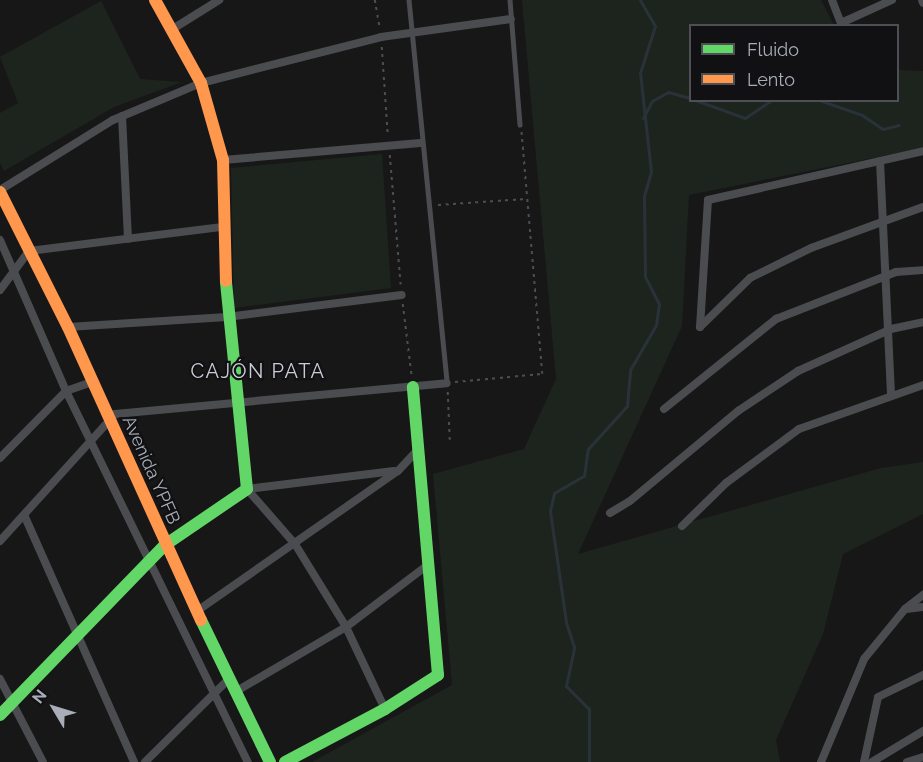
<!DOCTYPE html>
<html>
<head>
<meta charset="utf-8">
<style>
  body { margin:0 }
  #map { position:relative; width:923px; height:762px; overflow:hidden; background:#171717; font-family:Raleway,sans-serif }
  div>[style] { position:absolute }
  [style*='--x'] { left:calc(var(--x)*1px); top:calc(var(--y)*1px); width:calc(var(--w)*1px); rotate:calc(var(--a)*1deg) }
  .green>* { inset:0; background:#1d241e }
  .stream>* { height:3px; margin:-1.5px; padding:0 1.5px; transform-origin:1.5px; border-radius:1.5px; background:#2a3239 }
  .path>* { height:1.5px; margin-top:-0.75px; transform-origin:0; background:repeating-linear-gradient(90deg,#4d4e52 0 3px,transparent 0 7.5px) }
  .lane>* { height:4.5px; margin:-2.25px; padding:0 2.25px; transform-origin:2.25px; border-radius:2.25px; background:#4b4c50 }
  .street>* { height:8px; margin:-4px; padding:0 4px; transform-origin:4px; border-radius:4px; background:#4b4c50 }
  .fast>* { height:12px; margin:-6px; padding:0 6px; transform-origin:6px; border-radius:6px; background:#63d668 }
  .slow>* { height:12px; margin:-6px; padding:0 6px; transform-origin:6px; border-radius:6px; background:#ff974d }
  span { translate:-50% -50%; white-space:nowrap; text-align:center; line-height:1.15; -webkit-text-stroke:4.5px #111113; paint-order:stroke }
  .street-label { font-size:18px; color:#a8adb8 }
  .neighbourhood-label { font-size:20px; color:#c9ccd4; letter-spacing:1.5px }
  .legend { position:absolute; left:689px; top:24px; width:210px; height:78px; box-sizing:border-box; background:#111113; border:2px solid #4d4f55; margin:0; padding:8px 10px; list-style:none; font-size:18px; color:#a8adb8 }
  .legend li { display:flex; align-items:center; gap:12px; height:30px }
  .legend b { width:30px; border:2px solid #4d4f55 }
  .north { position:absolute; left:24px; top:678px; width:60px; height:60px; -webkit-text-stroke:4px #111113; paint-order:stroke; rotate:308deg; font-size:16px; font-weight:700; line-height:24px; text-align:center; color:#a8adb8 }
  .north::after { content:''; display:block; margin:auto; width:21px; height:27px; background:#a8adb8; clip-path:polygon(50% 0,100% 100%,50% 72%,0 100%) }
</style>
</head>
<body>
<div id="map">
  <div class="green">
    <div style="clip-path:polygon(522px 0,821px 0,834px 25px,690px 26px,690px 100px,898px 100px,898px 70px,923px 71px,923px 148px,689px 195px,682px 326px,578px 554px,881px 468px,923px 462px,923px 514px,843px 554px,823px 634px,776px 740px,780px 762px,312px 762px,452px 685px,433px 474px,524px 449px,556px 379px)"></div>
    <div style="clip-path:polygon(101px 1px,140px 79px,182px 82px,114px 107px,4px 171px,0 163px,0 113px,18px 103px,0 57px)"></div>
    <div style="clip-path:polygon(382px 154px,391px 288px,234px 308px,231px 168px)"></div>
  </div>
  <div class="stream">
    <div style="--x:695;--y:100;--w:53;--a:19.8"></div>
    <div style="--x:745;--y:118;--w:32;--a:-34"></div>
    <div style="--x:819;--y:100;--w:46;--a:19.2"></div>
    <div style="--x:862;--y:115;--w:25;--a:34"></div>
    <div style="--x:883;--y:129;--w:16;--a:-14"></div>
    <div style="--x:643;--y:118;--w:19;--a:-62"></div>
    <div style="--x:652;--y:101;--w:18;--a:-29"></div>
    <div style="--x:668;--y:92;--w:23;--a:15"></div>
    <div style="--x:589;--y:762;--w:53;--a:-90"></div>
    <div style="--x:589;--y:709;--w:33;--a:-135"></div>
    <div style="--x:566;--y:686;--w:40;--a:-78"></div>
    <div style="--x:574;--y:647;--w:26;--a:-108"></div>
    <div style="--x:566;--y:622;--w:112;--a:-98.2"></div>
    <div style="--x:550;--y:511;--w:18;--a:-77"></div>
    <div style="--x:554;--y:493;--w:34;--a:-30"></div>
    <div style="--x:584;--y:476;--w:27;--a:-82"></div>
    <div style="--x:588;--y:449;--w:58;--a:-47.8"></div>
    <div style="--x:627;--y:406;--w:36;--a:-85"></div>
    <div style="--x:630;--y:370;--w:52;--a:-60"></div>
    <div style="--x:656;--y:325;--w:21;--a:-82"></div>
    <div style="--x:659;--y:304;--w:30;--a:-117"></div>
    <div style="--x:645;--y:277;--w:81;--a:-90.7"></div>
    <div style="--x:644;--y:196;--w:25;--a:-74"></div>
    <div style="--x:651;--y:172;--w:100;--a:-96.3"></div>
    <div style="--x:640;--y:73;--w:49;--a:-72.3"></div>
    <div style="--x:655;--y:26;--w:30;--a:-120"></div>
  </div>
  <div class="path">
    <div style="--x:375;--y:0;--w:28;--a:80"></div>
    <div style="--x:382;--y:47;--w:88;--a:86.1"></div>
    <div style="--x:390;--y:155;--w:130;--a:85.2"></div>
    <div style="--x:438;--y:205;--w:88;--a:-3.9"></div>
    <div style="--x:403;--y:304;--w:74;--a:83"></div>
    <div style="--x:455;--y:382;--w:87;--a:-5.3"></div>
    <div style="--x:542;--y:374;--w:244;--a:-94.9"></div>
    <div style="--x:448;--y:392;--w:48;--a:87.6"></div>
  </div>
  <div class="lane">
    <div style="--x:409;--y:0;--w:385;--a:84.3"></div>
    <div style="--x:510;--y:0;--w:125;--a:85.4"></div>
  </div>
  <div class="street">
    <div style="--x:832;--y:0;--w:25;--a:69"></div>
    <div style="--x:841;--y:23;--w:56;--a:-24.3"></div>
    <div style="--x:922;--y:0;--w:3;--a:72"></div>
    <div style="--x:171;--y:30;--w:57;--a:-32"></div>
    <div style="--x:122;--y:116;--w:123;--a:87.2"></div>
    <div style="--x:223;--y:160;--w:198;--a:-4.9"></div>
    <div style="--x:880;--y:161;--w:233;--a:87.3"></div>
    <div style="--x:0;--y:190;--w:133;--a:-31.8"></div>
    <div style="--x:113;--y:120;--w:95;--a:-22.8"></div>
    <div style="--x:201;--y:83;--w:186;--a:-14.3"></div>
    <div style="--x:381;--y:37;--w:131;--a:-7.9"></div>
    <div style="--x:0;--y:240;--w:165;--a:66.4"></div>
    <div style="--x:66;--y:391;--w:413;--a:63.9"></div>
    <div style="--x:0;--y:290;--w:49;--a:-53.4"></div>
    <div style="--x:29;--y:251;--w:195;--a:-7.1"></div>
    <div style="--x:68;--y:327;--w:159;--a:-3.6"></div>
    <div style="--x:227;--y:317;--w:176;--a:-7.2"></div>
    <div style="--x:700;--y:327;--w:127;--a:-86.4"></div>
    <div style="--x:708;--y:200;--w:221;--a:-12.8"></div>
    <div style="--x:700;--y:327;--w:70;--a:-44.4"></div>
    <div style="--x:750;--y:278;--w:68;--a:-26.2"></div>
    <div style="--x:811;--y:248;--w:119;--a:-20.1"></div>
    <div style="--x:664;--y:409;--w:144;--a:-38.8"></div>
    <div style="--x:776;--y:319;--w:129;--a:-21.4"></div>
    <div style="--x:896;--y:272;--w:27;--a:-4"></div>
    <div style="--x:0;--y:458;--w:94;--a:-45.4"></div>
    <div style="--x:66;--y:391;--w:28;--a:-19"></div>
    <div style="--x:247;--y:489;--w:73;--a:48.9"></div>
    <div style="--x:295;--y:544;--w:97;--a:58.4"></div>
    <div style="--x:346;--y:627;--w:91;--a:64.6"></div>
    <div style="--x:247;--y:489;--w:148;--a:-7"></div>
    <div style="--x:610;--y:513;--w:23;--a:-31"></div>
    <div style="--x:630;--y:501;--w:141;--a:-39.8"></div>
    <div style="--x:738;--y:411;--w:72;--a:-33.7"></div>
    <div style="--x:798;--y:371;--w:102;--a:-24.3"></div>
    <div style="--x:891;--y:329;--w:33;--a:-12"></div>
    <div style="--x:25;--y:517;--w:268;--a:66"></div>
    <div style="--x:682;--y:526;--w:62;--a:-44.3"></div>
    <div style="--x:726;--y:483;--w:91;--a:-36.5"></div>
    <div style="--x:799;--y:429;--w:132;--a:-19.5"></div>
    <div style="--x:0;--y:541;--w:171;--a:-47.8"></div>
    <div style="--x:115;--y:414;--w:333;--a:-5.3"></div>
    <div style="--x:906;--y:609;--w:17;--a:-7"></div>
    <div style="--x:197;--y:611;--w:245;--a:-34.9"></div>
    <div style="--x:398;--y:471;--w:26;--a:-47"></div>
    <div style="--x:0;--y:679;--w:93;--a:62.6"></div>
    <div style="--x:235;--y:692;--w:129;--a:-30.4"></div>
    <div style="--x:346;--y:627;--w:104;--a:-37.2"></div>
    <div style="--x:145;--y:762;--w:117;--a:-44.7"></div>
    <div style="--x:821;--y:762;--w:112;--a:-67.3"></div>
    <div style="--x:864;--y:659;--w:65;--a:-50.6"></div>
    <div style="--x:905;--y:609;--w:23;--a:-38"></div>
    <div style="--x:864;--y:762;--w:66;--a:-77.8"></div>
    <div style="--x:878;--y:697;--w:50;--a:-26.1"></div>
    <div style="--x:872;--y:762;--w:60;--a:-31.3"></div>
    <div style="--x:907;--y:762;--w:17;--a:-17"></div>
  </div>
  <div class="fast">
    <div style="--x:201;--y:620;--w:158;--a:64.1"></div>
    <div style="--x:0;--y:715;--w:237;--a:-45.9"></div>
    <div style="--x:165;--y:545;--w:99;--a:-34.3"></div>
    <div style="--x:247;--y:489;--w:209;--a:-95.8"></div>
    <div style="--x:285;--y:762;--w:113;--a:-27.9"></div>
    <div style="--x:385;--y:709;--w:63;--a:-32.7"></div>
    <div style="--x:438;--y:675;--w:289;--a:-95"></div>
  </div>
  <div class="slow">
    <div style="--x:155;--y:0;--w:95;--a:61"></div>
    <div style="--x:201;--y:83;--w:80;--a:74.1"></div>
    <div style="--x:223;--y:160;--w:121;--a:88.6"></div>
    <div style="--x:0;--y:192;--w:151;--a:63.3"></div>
    <div style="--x:68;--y:327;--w:322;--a:65.6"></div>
  </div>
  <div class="street-label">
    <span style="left:151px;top:470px;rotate:66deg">Avenida YPFB</span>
  </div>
  <div class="neighbourhood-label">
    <span style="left:258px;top:371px">CAJÓN PATA</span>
  </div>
  <ul class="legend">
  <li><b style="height:8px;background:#63d668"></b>Fluido</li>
  <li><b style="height:8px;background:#ff974d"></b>Lento</li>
  </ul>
  <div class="north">N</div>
</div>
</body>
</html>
